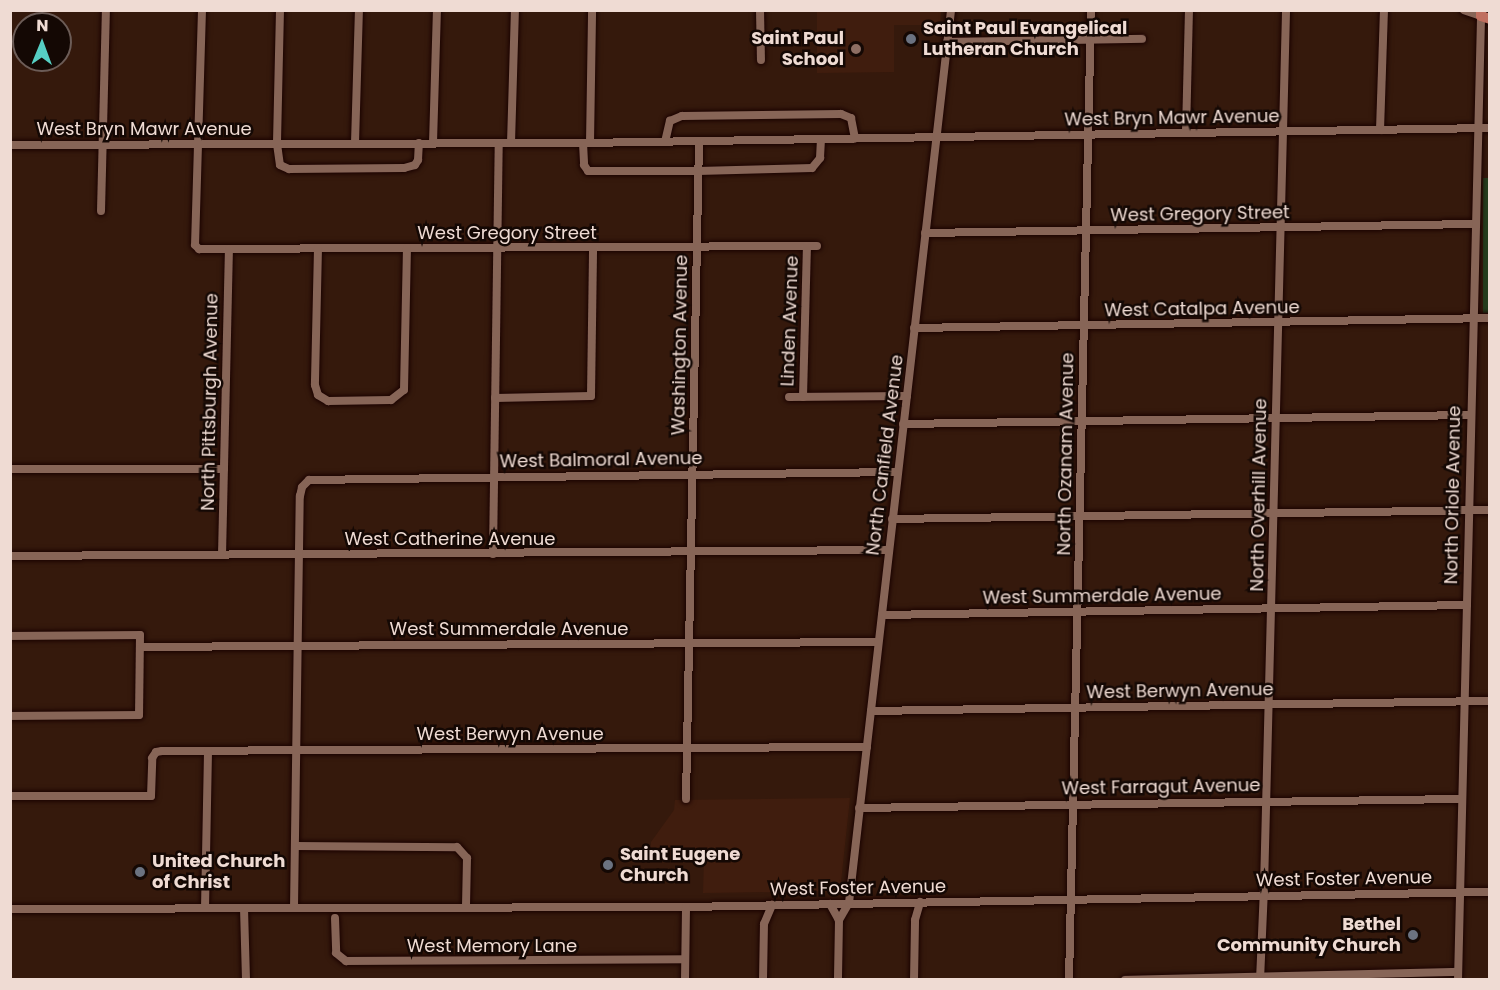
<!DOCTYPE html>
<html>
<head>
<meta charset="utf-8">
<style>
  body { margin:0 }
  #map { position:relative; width:1500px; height:990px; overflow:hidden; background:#35190c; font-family:Poppins,sans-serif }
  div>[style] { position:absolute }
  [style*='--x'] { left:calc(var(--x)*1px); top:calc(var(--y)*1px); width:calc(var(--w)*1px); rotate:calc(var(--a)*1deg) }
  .built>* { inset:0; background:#401d0e }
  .green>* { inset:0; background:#253d1d }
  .roads { filter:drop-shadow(0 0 2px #1b0300) drop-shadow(0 0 2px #1b0300) }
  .minor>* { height:8px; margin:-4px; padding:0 4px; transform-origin:4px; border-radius:4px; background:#876557 }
  .major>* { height:10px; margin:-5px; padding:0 5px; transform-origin:5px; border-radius:5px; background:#c06f5f }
  .dots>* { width:16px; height:16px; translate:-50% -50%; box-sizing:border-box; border:3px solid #140804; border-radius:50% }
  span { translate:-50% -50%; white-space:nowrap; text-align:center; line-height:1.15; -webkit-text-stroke:5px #140804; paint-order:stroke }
  .poi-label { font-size:18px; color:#efdbd3; font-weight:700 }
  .left { translate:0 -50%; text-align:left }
  .right { translate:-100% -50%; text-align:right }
  .street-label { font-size:18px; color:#efdbd3 }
  .frame { position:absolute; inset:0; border:12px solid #efdbd3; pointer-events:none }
  .north { position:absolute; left:12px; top:12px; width:60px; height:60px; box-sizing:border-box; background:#140804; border:2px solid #6c5c57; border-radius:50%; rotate:1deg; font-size:16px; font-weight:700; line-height:24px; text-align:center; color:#efdbd3 }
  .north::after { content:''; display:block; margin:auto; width:21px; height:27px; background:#56cec3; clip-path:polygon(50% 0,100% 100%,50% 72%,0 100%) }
</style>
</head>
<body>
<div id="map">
  <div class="built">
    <div style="clip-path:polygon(817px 11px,817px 10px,941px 11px,940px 25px,894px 25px,894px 72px,817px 73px)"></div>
    <div style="clip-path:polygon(850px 798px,840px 891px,703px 893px,704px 858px,650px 860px,651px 842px,674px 810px,675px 800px)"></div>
  </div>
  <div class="green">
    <div style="clip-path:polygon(1483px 178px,1489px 178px,1490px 313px,1483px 313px)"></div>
  </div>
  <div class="roads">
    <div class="minor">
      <div style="--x:202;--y:10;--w:235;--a:91.7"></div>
      <div style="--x:195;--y:245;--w:6;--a:45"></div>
      <div style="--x:199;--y:249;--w:618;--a:-0.28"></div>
      <div style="--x:280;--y:10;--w:134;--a:91.3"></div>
      <div style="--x:277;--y:144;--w:21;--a:82"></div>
      <div style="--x:280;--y:165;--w:10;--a:24"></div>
      <div style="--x:289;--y:169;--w:115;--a:-0.5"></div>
      <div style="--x:404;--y:168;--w:11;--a:-15"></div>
      <div style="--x:415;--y:165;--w:6;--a:-59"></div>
      <div style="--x:418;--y:160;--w:17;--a:-87"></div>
      <div style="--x:760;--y:10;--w:50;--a:88.9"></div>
      <div style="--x:947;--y:42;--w:195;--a:-0.9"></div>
      <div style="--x:1380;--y:130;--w:120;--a:-88.1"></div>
      <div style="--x:1186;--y:132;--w:122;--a:-88.6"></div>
      <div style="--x:665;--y:142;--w:22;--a:-77"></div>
      <div style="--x:670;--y:121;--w:13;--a:-23"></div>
      <div style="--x:682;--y:116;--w:159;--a:-0.7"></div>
      <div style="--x:841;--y:114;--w:11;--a:22"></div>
      <div style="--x:851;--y:118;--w:21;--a:79"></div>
      <div style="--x:355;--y:143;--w:133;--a:-88.3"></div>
      <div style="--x:433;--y:143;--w:133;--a:-88.3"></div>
      <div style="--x:511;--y:143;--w:133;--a:-88.3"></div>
      <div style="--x:583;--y:143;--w:22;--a:87"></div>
      <div style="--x:584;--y:165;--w:7;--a:56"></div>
      <div style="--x:588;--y:171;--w:110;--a:0"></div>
      <div style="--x:698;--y:171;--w:114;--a:-1.5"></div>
      <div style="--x:812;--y:168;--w:13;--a:-51"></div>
      <div style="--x:820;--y:158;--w:18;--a:-87"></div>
      <div style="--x:590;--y:143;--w:133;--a:-89.1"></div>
      <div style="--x:10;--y:145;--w:573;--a:-0.2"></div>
      <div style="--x:583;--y:143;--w:907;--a:-0.95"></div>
      <div style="--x:101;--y:211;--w:201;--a:-88.6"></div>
      <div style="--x:925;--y:233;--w:551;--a:-0.94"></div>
      <div style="--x:318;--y:248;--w:137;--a:91.3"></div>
      <div style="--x:315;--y:385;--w:10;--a:73"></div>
      <div style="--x:318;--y:395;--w:12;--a:31"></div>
      <div style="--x:328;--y:401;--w:63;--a:-0.9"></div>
      <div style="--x:391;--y:400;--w:16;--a:-38"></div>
      <div style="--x:404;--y:390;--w:142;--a:-88.8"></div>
      <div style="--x:914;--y:328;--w:576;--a:-0.99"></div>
      <div style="--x:789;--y:397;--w:118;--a:-0.5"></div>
      <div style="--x:803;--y:397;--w:151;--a:-88.5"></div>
      <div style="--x:495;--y:398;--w:96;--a:-1.2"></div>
      <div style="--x:591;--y:396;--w:149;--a:-89.2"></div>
      <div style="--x:903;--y:424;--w:568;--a:-0.91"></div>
      <div style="--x:10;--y:469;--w:214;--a:0"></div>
      <div style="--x:892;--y:519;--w:598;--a:-0.86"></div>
      <div style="--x:493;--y:554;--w:411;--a:-89.2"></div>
      <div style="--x:222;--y:555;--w:306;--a:-88.7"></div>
      <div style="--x:10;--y:556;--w:879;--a:-0.39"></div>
      <div style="--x:882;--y:615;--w:585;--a:-0.98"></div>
      <div style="--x:10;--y:636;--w:130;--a:-0.4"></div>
      <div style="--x:140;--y:635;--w:80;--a:90.7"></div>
      <div style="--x:139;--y:715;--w:129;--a:179.6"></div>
      <div style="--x:140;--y:647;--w:738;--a:-0.39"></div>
      <div style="--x:871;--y:711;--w:619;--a:-0.93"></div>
      <div style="--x:10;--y:796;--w:141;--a:0"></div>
      <div style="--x:151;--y:796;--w:38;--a:-88"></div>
      <div style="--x:152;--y:758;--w:7;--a:-56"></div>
      <div style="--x:156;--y:752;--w:6;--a:-9"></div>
      <div style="--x:162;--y:751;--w:705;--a:-0.33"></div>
      <div style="--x:686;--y:799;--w:657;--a:-88.87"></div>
      <div style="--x:859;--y:808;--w:603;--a:-0.86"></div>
      <div style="--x:295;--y:846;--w:162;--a:0.4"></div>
      <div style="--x:457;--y:847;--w:15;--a:48"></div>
      <div style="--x:467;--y:858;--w:49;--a:91.2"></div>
      <div style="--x:830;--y:904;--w:18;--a:61"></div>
      <div style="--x:839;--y:920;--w:60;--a:91"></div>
      <div style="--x:205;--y:908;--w:157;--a:-88.9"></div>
      <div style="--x:244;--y:908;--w:72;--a:88.4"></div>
      <div style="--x:294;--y:908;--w:412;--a:-89.2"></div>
      <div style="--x:300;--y:496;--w:9;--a:-77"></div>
      <div style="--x:302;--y:487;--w:10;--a:-45"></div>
      <div style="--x:309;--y:480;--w:589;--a:-0.78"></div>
      <div style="--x:10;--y:909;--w:676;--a:-0.17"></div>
      <div style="--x:686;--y:907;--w:804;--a:-1.07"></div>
      <div style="--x:335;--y:918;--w:35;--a:88"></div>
      <div style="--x:336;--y:953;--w:13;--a:39"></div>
      <div style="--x:346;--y:961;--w:339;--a:-0.3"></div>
      <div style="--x:839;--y:920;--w:20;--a:-60"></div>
      <div style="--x:849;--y:903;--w:899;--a:-83.48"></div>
      <div style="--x:685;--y:980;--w:73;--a:-89.2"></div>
      <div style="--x:763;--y:980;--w:56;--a:-89"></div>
      <div style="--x:764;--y:924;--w:21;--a:-67"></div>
      <div style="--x:914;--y:980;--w:60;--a:-89"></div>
      <div style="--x:915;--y:920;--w:19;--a:-74"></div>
      <div style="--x:1069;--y:980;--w:970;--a:-88.7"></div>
      <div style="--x:1125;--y:980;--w:333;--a:-1.4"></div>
      <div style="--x:1260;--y:980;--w:93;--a:-87.5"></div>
      <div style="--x:1264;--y:887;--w:877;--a:-88.56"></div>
      <div style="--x:1458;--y:980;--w:964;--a:-88.63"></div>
      <div style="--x:1481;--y:16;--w:18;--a:-161"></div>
    </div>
    <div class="major">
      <div style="--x:1481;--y:10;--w:6;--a:90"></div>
      <div style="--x:1481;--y:16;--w:9;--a:18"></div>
    </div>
  </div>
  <div class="dots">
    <div style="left:911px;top:39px;background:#6b7280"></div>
    <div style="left:856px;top:49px;background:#8d6e63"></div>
    <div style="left:608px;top:865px;background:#6b7280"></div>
    <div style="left:140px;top:872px;background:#6b7280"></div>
    <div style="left:1413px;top:935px;background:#6b7280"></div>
  </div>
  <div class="poi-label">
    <span class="left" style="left:923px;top:39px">Saint Paul Evangelical<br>Lutheran Church</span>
    <span class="right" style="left:844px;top:49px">Saint Paul<br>School</span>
    <span class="left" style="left:620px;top:865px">Saint Eugene<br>Church</span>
    <span class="left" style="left:152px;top:872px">United Church<br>of Christ</span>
    <span class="right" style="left:1401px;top:935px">Bethel<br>Community Church</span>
  </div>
  <div class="street-label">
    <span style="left:1172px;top:118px;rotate:-1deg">West Bryn Mawr Avenue</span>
    <span style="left:144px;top:129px">West Bryn Mawr Avenue</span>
    <span style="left:1200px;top:214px;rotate:-1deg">West Gregory Street</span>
    <span style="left:507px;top:233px">West Gregory Street</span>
    <span style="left:1202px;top:309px;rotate:-1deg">West Catalpa Avenue</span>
    <span style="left:790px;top:321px;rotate:-88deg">Linden Avenue</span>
    <span style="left:680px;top:345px;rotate:-89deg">Washington Avenue</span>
    <span style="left:210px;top:402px;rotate:-89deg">North Pittsburgh Avenue</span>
    <span style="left:1066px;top:454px;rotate:-89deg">North Ozanam Avenue</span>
    <span style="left:885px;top:455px;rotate:-83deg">North Canfield Avenue</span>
    <span style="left:601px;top:460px;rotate:-1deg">West Balmoral Avenue</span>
    <span style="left:1259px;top:495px;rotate:-89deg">North Overhill Avenue</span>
    <span style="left:1453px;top:495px;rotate:-89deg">North Oriole Avenue</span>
    <span style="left:450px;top:539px">West Catherine Avenue</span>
    <span style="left:1102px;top:596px;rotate:-1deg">West Summerdale Avenue</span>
    <span style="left:509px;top:629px">West Summerdale Avenue</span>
    <span style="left:1180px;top:691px;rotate:-1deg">West Berwyn Avenue</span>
    <span style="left:510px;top:734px">West Berwyn Avenue</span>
    <span style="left:1161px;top:787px;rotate:-1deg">West Farragut Avenue</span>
    <span style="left:1344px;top:879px;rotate:-1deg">West Foster Avenue</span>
    <span style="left:858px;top:888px;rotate:-1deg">West Foster Avenue</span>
    <span style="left:492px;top:946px">West Memory Lane</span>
  </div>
  <div class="frame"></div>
  <div class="north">N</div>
</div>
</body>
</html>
